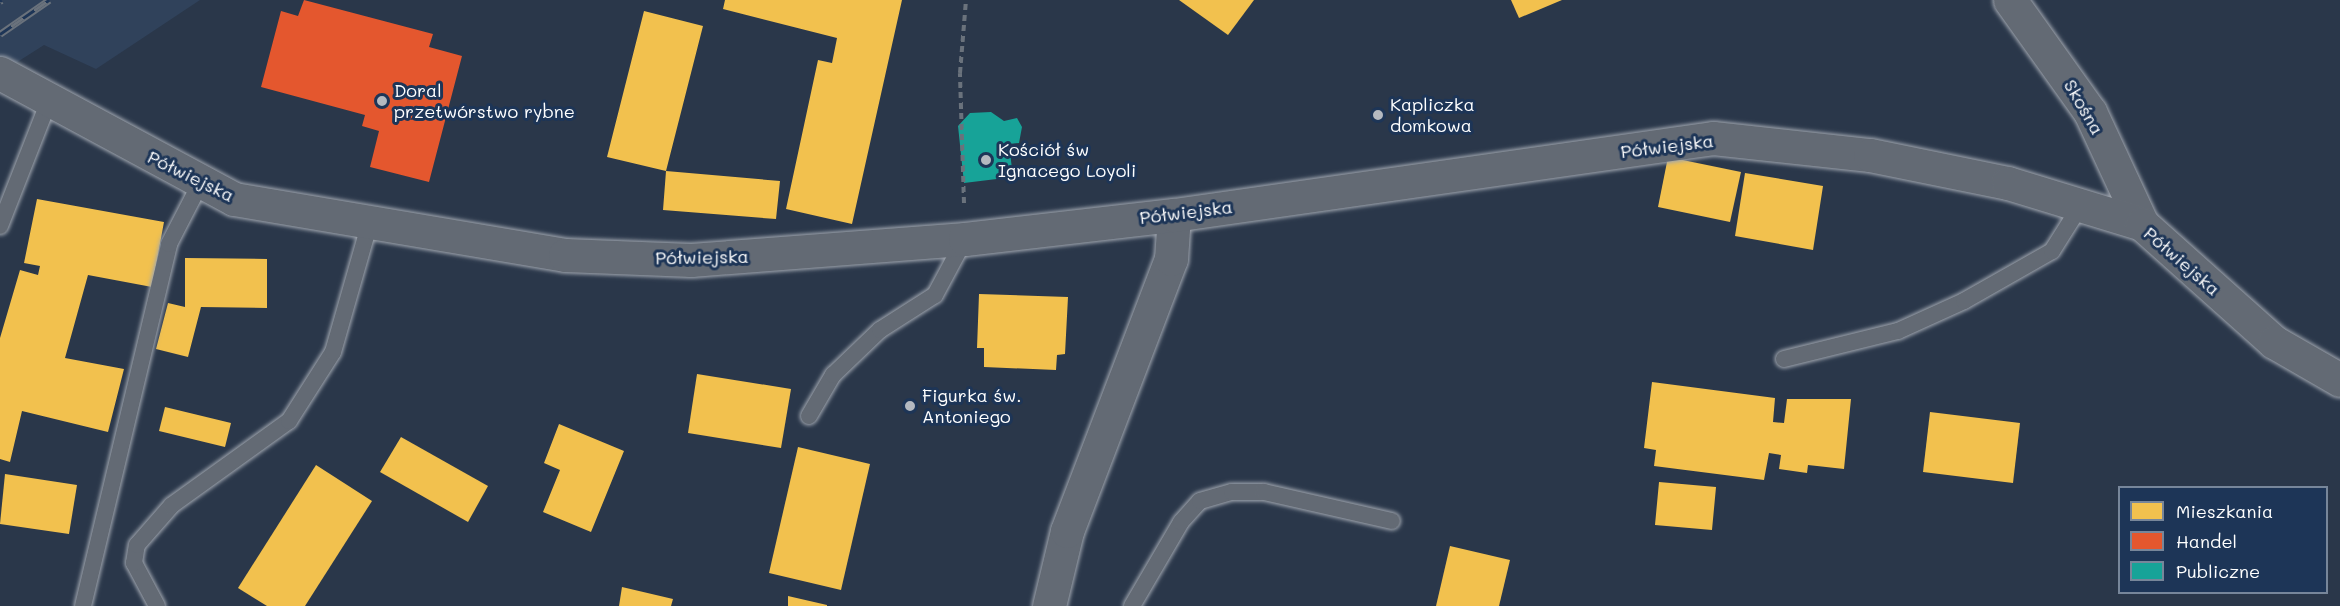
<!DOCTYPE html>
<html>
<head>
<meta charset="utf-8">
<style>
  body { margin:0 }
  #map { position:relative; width:2340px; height:606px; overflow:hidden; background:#2a374a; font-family:Mali,sans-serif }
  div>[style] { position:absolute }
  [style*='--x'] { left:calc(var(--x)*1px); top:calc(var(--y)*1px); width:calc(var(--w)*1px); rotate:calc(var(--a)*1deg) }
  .built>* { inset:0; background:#30425b }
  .homes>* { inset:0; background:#f2c14e }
  .shops>* { inset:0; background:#e4572e }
  .public>* { inset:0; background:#17a398 }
  .path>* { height:4px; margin-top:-2px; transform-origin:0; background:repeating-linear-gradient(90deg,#6a727c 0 6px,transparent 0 10.5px) }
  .roads { filter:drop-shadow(0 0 2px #9fa5ae) drop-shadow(0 0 2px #9fa5ae) }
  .lane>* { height:16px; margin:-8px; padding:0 8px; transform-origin:8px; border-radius:8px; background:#636a74 }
  .street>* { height:33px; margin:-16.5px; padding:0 16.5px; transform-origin:16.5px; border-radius:16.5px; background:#636a74 }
  .secondary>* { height:33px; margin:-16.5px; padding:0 16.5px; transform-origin:16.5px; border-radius:16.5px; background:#636a74 }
  .rail>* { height:7px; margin-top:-3.5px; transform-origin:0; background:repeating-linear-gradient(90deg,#1d3557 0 14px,#6a727c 0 28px); box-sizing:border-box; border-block:2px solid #6a727c }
  .dots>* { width:16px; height:16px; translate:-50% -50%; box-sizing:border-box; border:3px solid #1d3557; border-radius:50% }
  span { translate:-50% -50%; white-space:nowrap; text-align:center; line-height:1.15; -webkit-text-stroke:6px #1d3557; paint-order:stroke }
  .poi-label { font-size:18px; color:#fff }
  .left { translate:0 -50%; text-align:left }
  .street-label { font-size:18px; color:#fff }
  .legend { position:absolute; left:2118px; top:486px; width:210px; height:108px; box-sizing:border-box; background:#1d3557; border:2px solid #77869a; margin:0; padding:8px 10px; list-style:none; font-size:18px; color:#fff }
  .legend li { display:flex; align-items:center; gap:12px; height:30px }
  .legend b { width:30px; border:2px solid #77869a }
</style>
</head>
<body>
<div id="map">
  <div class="built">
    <div style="clip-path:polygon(0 0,200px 0,96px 69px,44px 45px,0 73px)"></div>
  </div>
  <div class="homes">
    <div style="clip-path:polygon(725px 0,902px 0,852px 224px,786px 209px,818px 60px,832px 63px,837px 38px,723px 9px)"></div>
    <div style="clip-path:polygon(1179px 0,1254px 0,1228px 35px)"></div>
    <div style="clip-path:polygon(1511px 0,1562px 0,1519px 18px)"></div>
    <div style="clip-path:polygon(644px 11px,703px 26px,666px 171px,780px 181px,776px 219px,663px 210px,666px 171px,607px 157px)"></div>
    <div style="clip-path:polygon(1668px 157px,1741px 172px,1730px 222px,1658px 207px)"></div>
    <div style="clip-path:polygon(1745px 173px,1823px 186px,1813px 250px,1735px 236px)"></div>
    <div style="clip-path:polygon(37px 199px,164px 222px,152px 287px,88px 275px,65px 358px,124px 369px,108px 432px,22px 411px,10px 462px,0 459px,0 338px,20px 270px,38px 275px,40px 266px,24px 263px)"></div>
    <div style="clip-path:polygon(185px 258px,267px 259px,267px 308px,201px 307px,188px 357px,156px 349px,168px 303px,185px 307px)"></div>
    <div style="clip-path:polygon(979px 294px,1068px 297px,1065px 354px,1057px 355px,1056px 370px,984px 367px,984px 348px,977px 348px)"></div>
    <div style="clip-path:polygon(697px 374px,791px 389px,781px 448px,688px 433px)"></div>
    <div style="clip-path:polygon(1652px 382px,1775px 398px,1773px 422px,1784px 423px,1787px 399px,1851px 399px,1844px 469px,1808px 465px,1807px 473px,1779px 469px,1781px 455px,1769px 453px,1764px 480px,1654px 466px,1656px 450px,1644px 448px)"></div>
    <div style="clip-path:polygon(165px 407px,231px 423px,225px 447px,159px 431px)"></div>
    <div style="clip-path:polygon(1930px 412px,2020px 423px,2013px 483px,1923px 472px)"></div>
    <div style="clip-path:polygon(559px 424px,624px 451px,591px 532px,543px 512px,560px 470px,544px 463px)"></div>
    <div style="clip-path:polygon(401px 437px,488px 486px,468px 522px,380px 472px)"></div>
    <div style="clip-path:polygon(798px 447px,870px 464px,841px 590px,769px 573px)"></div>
    <div style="clip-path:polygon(316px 465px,372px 501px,305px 606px,267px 606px,238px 588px)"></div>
    <div style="clip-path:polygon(5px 474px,77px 485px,69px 534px,0 524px)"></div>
    <div style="clip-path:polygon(1659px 482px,1716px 487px,1712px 530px,1655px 525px)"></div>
    <div style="clip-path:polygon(1450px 546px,1510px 560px,1499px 606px,1436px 606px)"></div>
    <div style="clip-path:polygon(622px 587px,673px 599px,671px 606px,619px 606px)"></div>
    <div style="clip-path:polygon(788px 596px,827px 605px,827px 606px,788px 606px)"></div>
  </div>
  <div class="shops">
    <div style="clip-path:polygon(304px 0,433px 34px,429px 47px,462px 56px,429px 182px,370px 167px,379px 131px,362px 126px,365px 115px,261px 87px,281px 11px,298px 16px)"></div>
  </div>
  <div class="public">
    <div style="clip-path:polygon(991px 112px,1004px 121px,1017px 118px,1022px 127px,1019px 143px,1009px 144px,1013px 177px,964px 183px,958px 126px,970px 113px)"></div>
  </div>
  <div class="path">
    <div style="--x:964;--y:203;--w:130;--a:-91.8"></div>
    <div style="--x:960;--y:73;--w:73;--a:-85.3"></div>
  </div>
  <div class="roads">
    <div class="lane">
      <div style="--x:0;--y:226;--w:134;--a:-68.6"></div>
      <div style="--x:1784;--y:359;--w:117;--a:-13.8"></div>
      <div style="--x:1898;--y:331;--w:72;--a:-24.4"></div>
      <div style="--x:1964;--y:301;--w:101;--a:-29.6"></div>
      <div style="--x:2052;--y:251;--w:54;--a:-57.8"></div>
      <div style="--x:809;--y:416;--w:48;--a:-59.7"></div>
      <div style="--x:833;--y:375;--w:65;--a:-43.8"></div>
      <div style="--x:880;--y:330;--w:65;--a:-32.5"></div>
      <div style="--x:935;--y:295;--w:64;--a:-61.8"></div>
      <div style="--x:83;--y:606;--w:372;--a:-76.6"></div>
      <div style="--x:169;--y:244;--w:68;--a:-62.7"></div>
      <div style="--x:157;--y:606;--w:49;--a:-118.1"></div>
      <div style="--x:134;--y:563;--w:18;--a:-81"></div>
      <div style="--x:137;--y:545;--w:53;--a:-48.8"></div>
      <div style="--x:172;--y:505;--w:144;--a:-35.7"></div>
      <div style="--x:289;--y:421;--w:82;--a:-57.5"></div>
      <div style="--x:333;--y:352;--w:135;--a:-74.1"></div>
      <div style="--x:1132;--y:606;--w:97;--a:-59.7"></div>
      <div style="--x:1181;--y:522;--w:28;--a:-48"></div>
      <div style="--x:1200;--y:501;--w:33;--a:-16"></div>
      <div style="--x:1232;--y:492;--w:32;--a:0"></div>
      <div style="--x:1264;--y:492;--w:131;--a:12.8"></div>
    </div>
    <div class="street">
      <div style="--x:2010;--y:0;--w:138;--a:54.5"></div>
      <div style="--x:2090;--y:112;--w:123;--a:65.1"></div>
      <div style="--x:1049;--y:606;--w:77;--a:-76.5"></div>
      <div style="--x:1067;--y:531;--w:291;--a:-69.1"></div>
      <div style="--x:1171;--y:259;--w:44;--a:-86.1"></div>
    </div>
    <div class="secondary">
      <div style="--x:0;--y:73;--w:266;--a:28.3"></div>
      <div style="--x:234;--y:199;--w:336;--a:9.6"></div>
      <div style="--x:565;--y:255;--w:126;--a:2.3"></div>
      <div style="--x:691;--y:260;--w:275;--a:-4.4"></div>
      <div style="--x:965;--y:239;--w:210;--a:-6.6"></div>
      <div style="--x:1174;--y:215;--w:544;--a:-8.13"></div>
      <div style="--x:1713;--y:138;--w:158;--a:6.2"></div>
      <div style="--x:1870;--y:155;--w:141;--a:11.5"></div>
      <div style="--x:2008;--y:183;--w:140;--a:17"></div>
      <div style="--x:2142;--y:224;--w:177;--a:41.8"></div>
      <div style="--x:2274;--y:342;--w:76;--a:29.9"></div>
    </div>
  </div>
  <div class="rail">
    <div style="--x:0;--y:1;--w:2;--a:-27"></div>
    <div style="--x:0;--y:34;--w:60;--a:-34.8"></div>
  </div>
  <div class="dots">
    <div style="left:382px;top:101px;background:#b4b9c0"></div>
    <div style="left:1378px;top:115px;background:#b4b9c0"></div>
    <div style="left:986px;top:160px;background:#b4b9c0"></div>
    <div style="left:910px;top:406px;background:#b4b9c0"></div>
  </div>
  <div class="poi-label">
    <span class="left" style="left:394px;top:101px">Doral<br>przetwórstwo rybne</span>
    <span class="left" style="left:1390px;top:115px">Kapliczka<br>domkowa</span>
    <span class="left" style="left:998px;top:160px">Kościół św<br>Ignacego Loyoli</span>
    <span class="left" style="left:922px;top:406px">Figurka św.<br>Antoniego</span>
  </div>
  <div class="street-label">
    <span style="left:2084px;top:107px;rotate:60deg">Skośna</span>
    <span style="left:1667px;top:146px;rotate:-7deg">Półwiejska</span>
    <span style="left:191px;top:176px;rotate:26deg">Półwiejska</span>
    <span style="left:1186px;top:212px;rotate:-7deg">Półwiejska</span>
    <span style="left:702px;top:257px;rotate:-1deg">Półwiejska</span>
    <span style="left:2182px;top:261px;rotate:41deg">Półwiejska</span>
  </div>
  <ul class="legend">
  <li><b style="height:16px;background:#f2c14e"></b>Mieszkania</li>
  <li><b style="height:16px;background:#e4572e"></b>Handel</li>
  <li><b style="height:16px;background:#17a398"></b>Publiczne</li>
  </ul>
</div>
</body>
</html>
